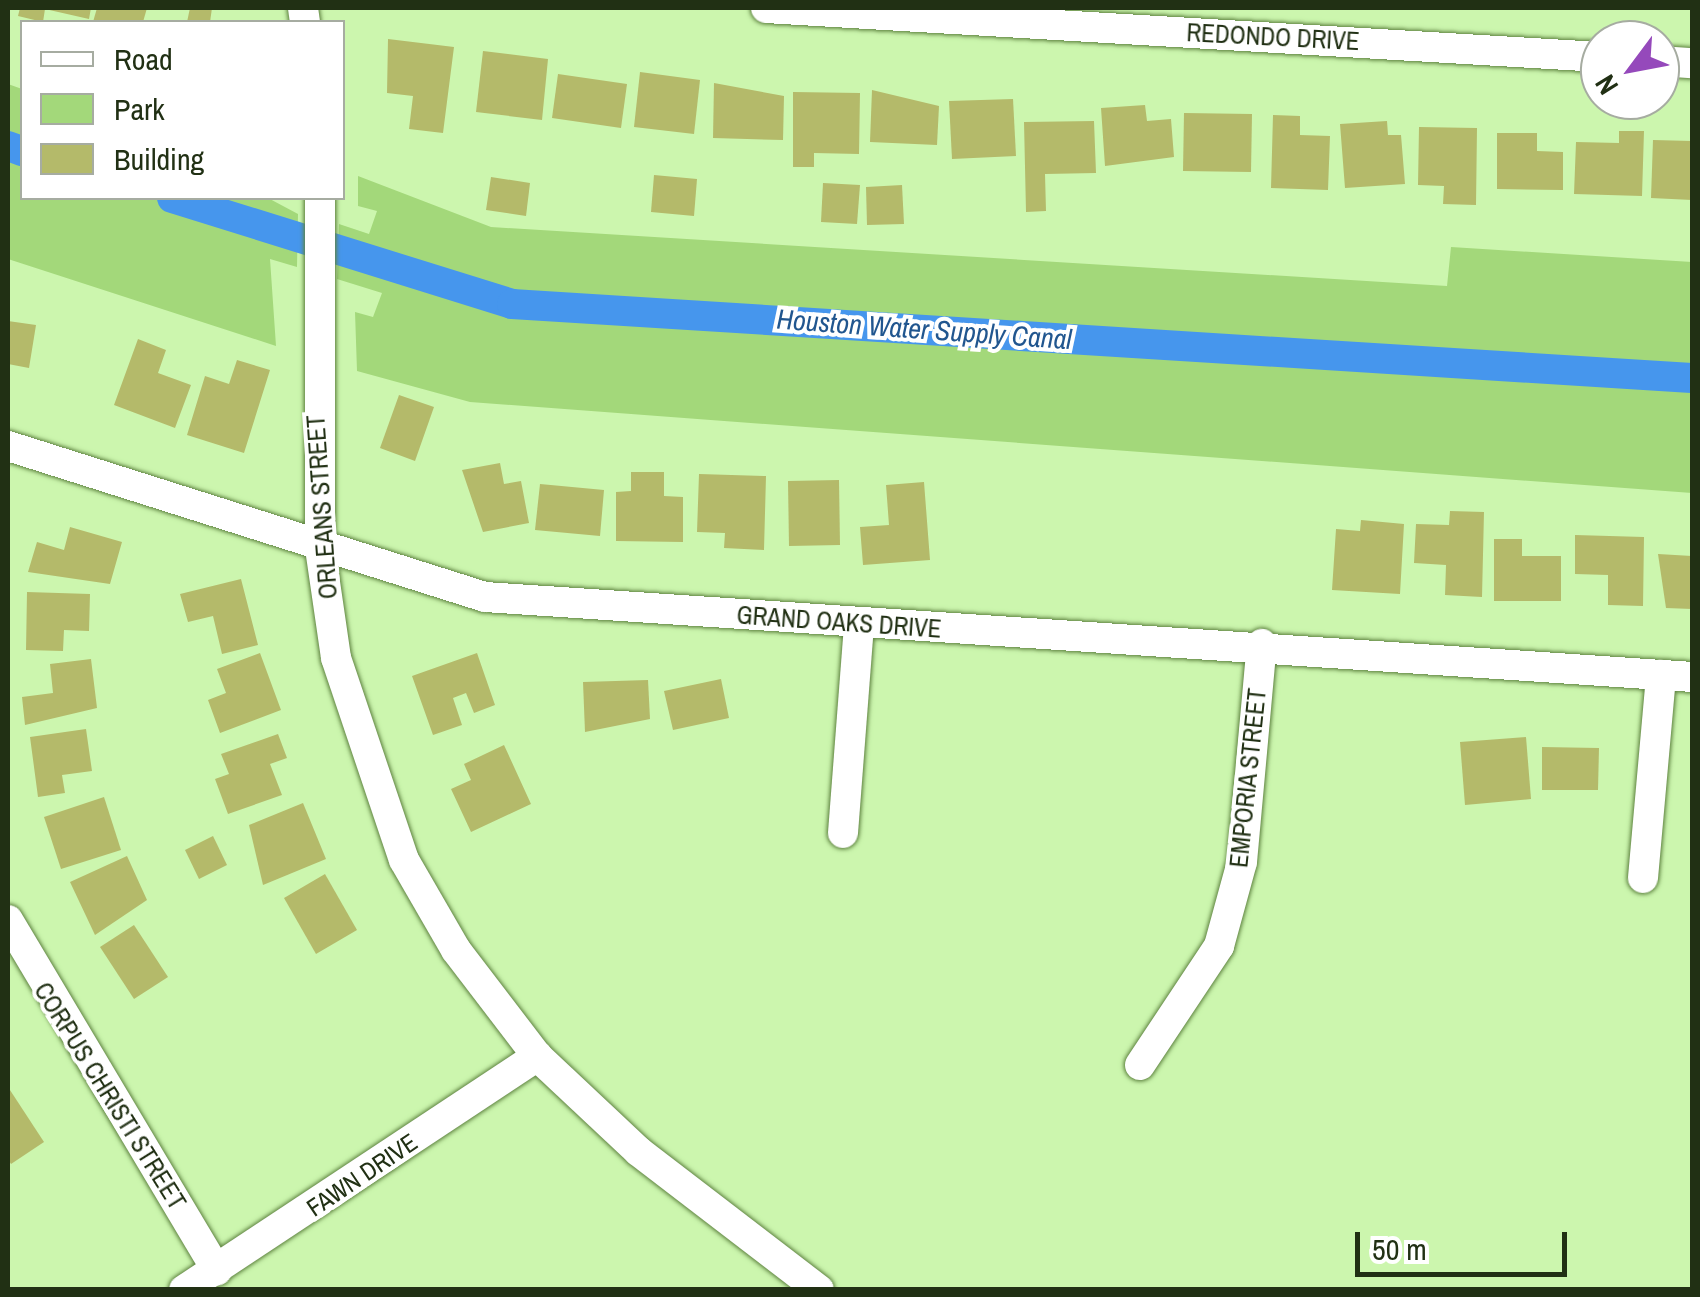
<!DOCTYPE html>
<html>
<head>
<meta charset="utf-8">
<style>
  body { margin:0 }
  #map { position:relative; width:1700px; height:1297px; overflow:hidden; background:#ccf6ae; font-family:"Archivo Narrow",sans-serif }
  div>[style] { position:absolute }
  [style*='--x'] { left:calc(var(--x)*1px); top:calc(var(--y)*1px); width:calc(var(--w)*1px); rotate:calc(var(--a)*1deg) }
  .green>* { inset:0; background:#a3d87a }
  .canal>* { height:30px; margin:-15px; padding:0 15px; transform-origin:15px; border-radius:15px; background:#4696ed }
  .building>* { inset:0; background:#b4ba6a }
  .roads { filter:drop-shadow(0 0 2px #5e8340) drop-shadow(0 0 2px #5e8340) }
  .street>* { height:30px; margin:-15px; padding:0 15px; transform-origin:15px; border-radius:15px; background:#fff }
  span { translate:-50% -50%; white-space:nowrap; text-align:center; line-height:1.15; -webkit-text-stroke:8px #fff; paint-order:stroke }
  .street-label { font-size:25px; color:#213014 }
  .water-label { font-size:28px; color:#21568f; font-style:italic }
  .frame { position:absolute; inset:0; border:10px solid #213014; pointer-events:none }
  .legend { position:absolute; left:20px; top:20px; width:325px; height:180px; box-sizing:border-box; background:#fff; border:2px solid #a6aca1; margin:0; padding:12px 18px; list-style:none; font-size:30px; color:#213014 }
  .legend li { display:flex; align-items:center; gap:20px; height:50px }
  .legend b { width:50px; border:2px solid #a6aca1 }
  .north { position:absolute; left:1580px; top:20px; width:100px; height:100px; box-sizing:border-box; background:#fff; border:2px solid #a6aca1; border-radius:50%; rotate:238deg; font-size:28px; font-weight:700; line-height:40px; text-align:center; color:#213014 }
  .north::after { content:''; display:block; margin:auto; width:35px; height:45px; background:#9549bb; clip-path:polygon(50% 0,100% 100%,50% 72%,0 100%) }
  .scale { position:absolute; left:1355px; top:1232px; width:212px; height:45px; box-sizing:border-box; border:5px solid #213014; border-top:0; padding-left:12px; font-size:30px; line-height:35px; white-space:nowrap; color:#213014; -webkit-text-stroke:8px #fff; paint-order:stroke }
</style>
</head>
<body>
<div id="map">
  <div class="green">
    <div style="clip-path:polygon(8px 84px,22px 89px,22px 198px,268px 198px,298px 214px,297px 267px,270px 259px,276px 346px,8px 259px)"></div>
    <div style="clip-path:polygon(358px 176px,491px 227px,1447px 286px,1451px 247px,1692px 262px,1692px 493px,470px 402px,357px 371px,355px 312px,373px 317px,382px 293px,337px 279px,339px 224px,369px 234px,377px 211px,358px 206px)"></div>
  </div>
  <div class="canal">
    <div style="--x:8;--y:146;--w:15;--a:20"></div>
    <div style="--x:172;--y:198;--w:356;--a:17.3"></div>
    <div style="--x:512;--y:304;--w:1182;--a:3.59"></div>
  </div>
  <div class="building">
    <div style="clip-path:polygon(20px 8px,91px 8px,89px 19px,45px 9px,43px 22px,18px 16px)"></div>
    <div style="clip-path:polygon(97px 8px,147px 8px,143px 22px,93px 22px)"></div>
    <div style="clip-path:polygon(190px 8px,212px 8px,210px 22px,187px 22px)"></div>
    <div style="clip-path:polygon(388px 39px,454px 47px,443px 133px,409px 129px,413px 96px,387px 93px)"></div>
    <div style="clip-path:polygon(483px 51px,548px 59px,542px 120px,476px 112px)"></div>
    <div style="clip-path:polygon(640px 72px,700px 80px,694px 134px,634px 127px)"></div>
    <div style="clip-path:polygon(558px 74px,627px 84px,621px 128px,552px 118px)"></div>
    <div style="clip-path:polygon(714px 83px,784px 96px,783px 140px,713px 138px)"></div>
    <div style="clip-path:polygon(872px 90px,939px 106px,937px 145px,870px 142px)"></div>
    <div style="clip-path:polygon(793px 92px,860px 93px,859px 154px,814px 153px,814px 167px,793px 167px)"></div>
    <div style="clip-path:polygon(1013px 99px,1016px 156px,952px 159px,949px 101px)"></div>
    <div style="clip-path:polygon(1145px 105px,1147px 121px,1171px 119px,1174px 157px,1105px 166px,1101px 108px)"></div>
    <div style="clip-path:polygon(1184px 113px,1252px 114px,1251px 172px,1183px 171px)"></div>
    <div style="clip-path:polygon(1273px 115px,1300px 116px,1300px 135px,1330px 136px,1328px 190px,1271px 188px)"></div>
    <div style="clip-path:polygon(1094px 121px,1096px 173px,1045px 174px,1046px 211px,1026px 212px,1024px 122px)"></div>
    <div style="clip-path:polygon(1387px 121px,1388px 135px,1401px 135px,1405px 184px,1345px 188px,1340px 124px)"></div>
    <div style="clip-path:polygon(1419px 127px,1477px 128px,1476px 205px,1443px 204px,1444px 186px,1418px 185px)"></div>
    <div style="clip-path:polygon(1619px 131px,1644px 131px,1642px 196px,1574px 194px,1576px 142px,1619px 143px)"></div>
    <div style="clip-path:polygon(1497px 133px,1537px 133px,1537px 151px,1563px 152px,1563px 190px,1497px 189px)"></div>
    <div style="clip-path:polygon(1653px 140px,1692px 141px,1692px 200px,1651px 198px)"></div>
    <div style="clip-path:polygon(654px 175px,697px 179px,694px 216px,651px 212px)"></div>
    <div style="clip-path:polygon(491px 177px,530px 183px,526px 216px,486px 210px)"></div>
    <div style="clip-path:polygon(823px 183px,860px 185px,857px 224px,821px 222px)"></div>
    <div style="clip-path:polygon(902px 185px,904px 224px,867px 225px,866px 187px)"></div>
    <div style="clip-path:polygon(8px 321px,36px 325px,29px 368px,8px 364px)"></div>
    <div style="clip-path:polygon(138px 339px,166px 350px,158px 373px,191px 385px,175px 428px,114px 405px)"></div>
    <div style="clip-path:polygon(237px 360px,270px 370px,244px 453px,187px 435px,205px 376px,229px 384px)"></div>
    <div style="clip-path:polygon(399px 395px,434px 407px,415px 461px,380px 448px)"></div>
    <div style="clip-path:polygon(500px 463px,504px 484px,521px 481px,529px 523px,483px 532px,462px 470px)"></div>
    <div style="clip-path:polygon(631px 472px,664px 472px,664px 496px,683px 497px,683px 542px,616px 541px,616px 492px,631px 491px)"></div>
    <div style="clip-path:polygon(699px 474px,766px 476px,764px 550px,724px 548px,725px 533px,697px 532px)"></div>
    <div style="clip-path:polygon(839px 480px,840px 545px,789px 546px,788px 481px)"></div>
    <div style="clip-path:polygon(924px 482px,930px 560px,863px 565px,860px 527px,889px 525px,886px 485px)"></div>
    <div style="clip-path:polygon(540px 484px,604px 490px,600px 536px,535px 530px)"></div>
    <div style="clip-path:polygon(1450px 511px,1484px 512px,1482px 597px,1445px 595px,1446px 565px,1414px 563px,1416px 524px,1449px 525px)"></div>
    <div style="clip-path:polygon(1361px 520px,1404px 524px,1400px 594px,1332px 590px,1336px 529px,1360px 531px)"></div>
    <div style="clip-path:polygon(70px 527px,122px 542px,110px 584px,28px 572px,37px 542px,64px 550px)"></div>
    <div style="clip-path:polygon(1575px 535px,1644px 537px,1643px 606px,1608px 605px,1608px 575px,1575px 574px)"></div>
    <div style="clip-path:polygon(1494px 539px,1522px 539px,1522px 556px,1561px 556px,1561px 601px,1494px 601px)"></div>
    <div style="clip-path:polygon(1658px 554px,1692px 556px,1692px 609px,1666px 608px)"></div>
    <div style="clip-path:polygon(241px 579px,258px 645px,222px 654px,213px 616px,188px 622px,180px 594px)"></div>
    <div style="clip-path:polygon(27px 592px,90px 594px,89px 631px,64px 630px,63px 651px,26px 650px)"></div>
    <div style="clip-path:polygon(260px 653px,281px 710px,220px 733px,208px 700px,226px 693px,217px 669px)"></div>
    <div style="clip-path:polygon(477px 653px,495px 705px,474px 713px,466px 693px,453px 698px,462px 725px,433px 735px,412px 676px)"></div>
    <div style="clip-path:polygon(91px 659px,97px 708px,25px 725px,22px 697px,53px 693px,50px 664px)"></div>
    <div style="clip-path:polygon(721px 679px,729px 718px,673px 730px,664px 691px)"></div>
    <div style="clip-path:polygon(648px 680px,650px 719px,585px 732px,583px 682px)"></div>
    <div style="clip-path:polygon(86px 729px,92px 771px,62px 775px,65px 793px,38px 797px,30px 737px)"></div>
    <div style="clip-path:polygon(278px 734px,287px 758px,270px 764px,282px 795px,228px 814px,215px 779px,229px 774px,221px 754px)"></div>
    <div style="clip-path:polygon(1526px 737px,1531px 799px,1465px 805px,1460px 742px)"></div>
    <div style="clip-path:polygon(504px 745px,531px 804px,471px 832px,451px 789px,471px 780px,464px 764px)"></div>
    <div style="clip-path:polygon(1542px 747px,1599px 748px,1598px 790px,1542px 790px)"></div>
    <div style="clip-path:polygon(104px 797px,121px 850px,61px 869px,44px 817px)"></div>
    <div style="clip-path:polygon(303px 803px,326px 859px,263px 885px,249px 825px)"></div>
    <div style="clip-path:polygon(213px 836px,227px 865px,199px 879px,185px 850px)"></div>
    <div style="clip-path:polygon(127px 856px,147px 900px,95px 935px,70px 882px)"></div>
    <div style="clip-path:polygon(325px 874px,357px 930px,316px 954px,284px 898px)"></div>
    <div style="clip-path:polygon(134px 925px,168px 977px,134px 999px,100px 947px)"></div>
    <div style="clip-path:polygon(8px 1087px,44px 1142px,11px 1164px,8px 1159px)"></div>
  </div>
  <div class="roads">
    <div class="street">
      <div style="--x:303;--y:8;--w:14;--a:82"></div>
      <div style="--x:766;--y:8;--w:835;--a:3.36"></div>
      <div style="--x:1660;--y:61;--w:32;--a:4"></div>
      <div style="--x:320;--y:198;--w:350;--a:90"></div>
      <div style="--x:320;--y:548;--w:111;--a:81.7"></div>
      <div style="--x:336;--y:658;--w:213;--a:71.4"></div>
      <div style="--x:404;--y:860;--w:104;--a:60"></div>
      <div style="--x:456;--y:950;--w:133;--a:52.6"></div>
      <div style="--x:537;--y:1056;--w:139;--a:43.2"></div>
      <div style="--x:638;--y:1151;--w:228;--a:37.5"></div>
      <div style="--x:8;--y:446;--w:500;--a:17.57"></div>
      <div style="--x:485;--y:597;--w:1210;--a:3.79"></div>
      <div style="--x:843;--y:833;--w:208;--a:-85.6"></div>
      <div style="--x:1643;--y:878;--w:204;--a:-84.9"></div>
      <div style="--x:8;--y:920;--w:408;--a:59.2"></div>
      <div style="--x:1140;--y:1065;--w:143;--a:-56.4"></div>
      <div style="--x:1219;--y:946;--w:87;--a:-74.7"></div>
      <div style="--x:1242;--y:862;--w:219;--a:-84.8"></div>
      <div style="--x:184;--y:1290;--w:424;--a:-33.5"></div>
    </div>
  </div>
  <div class="street-label">
    <span style="left:1273px;top:37px;rotate:3deg">REDONDO DRIVE</span>
    <span style="left:322px;top:507px;rotate:-94deg">ORLEANS STREET</span>
    <span style="left:839px;top:622px;rotate:4deg">GRAND OAKS DRIVE</span>
    <span style="left:1248px;top:778px;rotate:-84deg">EMPORIA STREET</span>
    <span style="left:110px;top:1096px;rotate:58deg">CORPUS CHRISTI STREET</span>
    <span style="left:362px;top:1175px;rotate:-34deg">FAWN DRIVE</span>
  </div>
  <div class="water-label">
    <span style="left:924px;top:329px;rotate:4deg">Houston Water Supply Canal</span>
  </div>
  <div class="frame"></div>
  <ul class="legend">
  <li><b style="height:12px;background:#fff"></b>Road</li>
  <li><b style="height:28px;background:#a3d87a"></b>Park</li>
  <li><b style="height:28px;background:#b4ba6a"></b>Building</li>
  </ul>
  <div class="north">N</div>
  <div class="scale">50 m</div>
</div>
</body>
</html>
